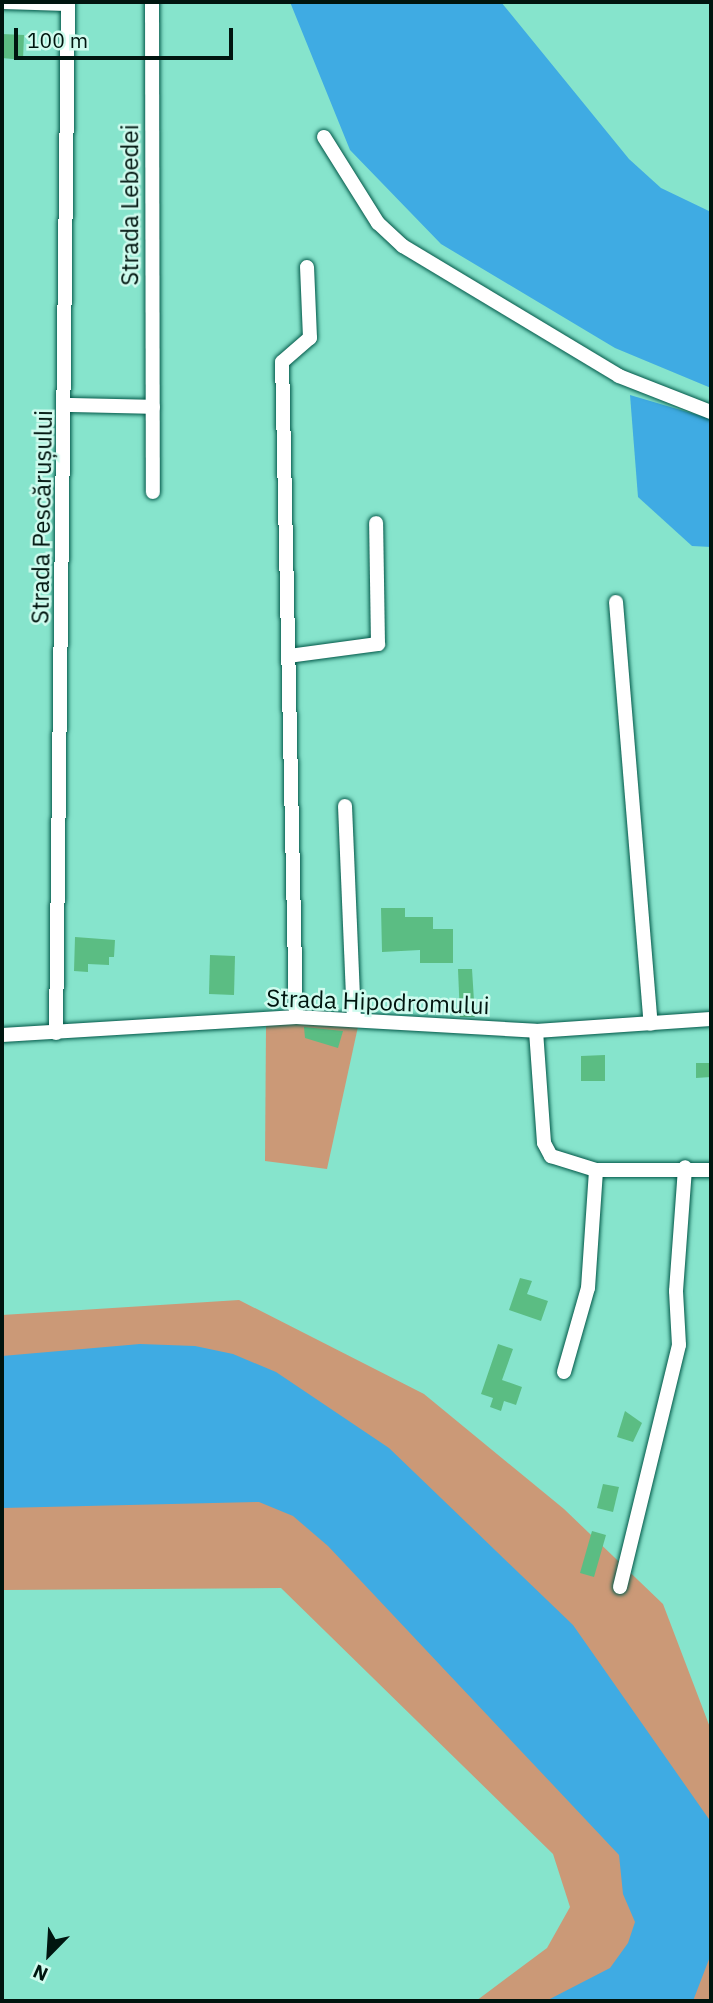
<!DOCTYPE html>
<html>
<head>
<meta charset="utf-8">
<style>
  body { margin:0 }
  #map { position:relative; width:713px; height:2003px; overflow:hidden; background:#86e4cc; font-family:"IBM Plex Sans",sans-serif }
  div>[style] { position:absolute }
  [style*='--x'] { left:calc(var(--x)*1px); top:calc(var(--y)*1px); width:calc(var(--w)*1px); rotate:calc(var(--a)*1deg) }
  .green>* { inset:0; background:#cb9977 }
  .water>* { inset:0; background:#3fabe3 }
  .building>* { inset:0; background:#5bbd83 }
  .roads { filter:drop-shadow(0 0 2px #005748) drop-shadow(0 0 2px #005748) }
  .minor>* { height:14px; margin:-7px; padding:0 7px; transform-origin:7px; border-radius:7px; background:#fff }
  span { translate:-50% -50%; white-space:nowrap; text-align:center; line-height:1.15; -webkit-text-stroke:5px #cffbee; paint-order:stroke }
  .street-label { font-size:24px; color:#00150f }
  .frame { position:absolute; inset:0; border:4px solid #00150f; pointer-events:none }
  .north { position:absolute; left:14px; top:1919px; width:70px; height:70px; -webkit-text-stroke:5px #cffbee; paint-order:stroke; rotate:204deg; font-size:19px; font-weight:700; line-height:28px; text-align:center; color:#00150f }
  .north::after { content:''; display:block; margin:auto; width:24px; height:32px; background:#00150f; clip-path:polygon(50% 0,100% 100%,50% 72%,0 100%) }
  .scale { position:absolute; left:14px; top:28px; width:219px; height:32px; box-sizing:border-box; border:4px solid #00150f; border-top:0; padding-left:9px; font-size:21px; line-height:24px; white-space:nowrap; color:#00150f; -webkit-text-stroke:5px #cffbee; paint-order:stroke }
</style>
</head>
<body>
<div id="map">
  <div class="green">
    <div style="clip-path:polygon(301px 1020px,359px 1022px,327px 1169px,265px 1161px,266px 1026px)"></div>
    <div style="clip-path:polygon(239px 1300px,424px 1394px,564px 1509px,663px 1604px,711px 1730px,711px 2001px,476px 2001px,547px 1948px,570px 1907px,553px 1854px,281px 1588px,2px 1590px,2px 1315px)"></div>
  </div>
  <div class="water">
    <div style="clip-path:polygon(290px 2px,501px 2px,629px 159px,661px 188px,711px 212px,711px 388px,615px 348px,441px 244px,350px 150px)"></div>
    <div style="clip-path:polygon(630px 395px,711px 419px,711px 547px,692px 546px,638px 497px)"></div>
    <div style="clip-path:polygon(140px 1344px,195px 1346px,233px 1354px,276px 1372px,389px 1448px,573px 1625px,711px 1822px,711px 1954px,693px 2001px,546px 2001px,610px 1968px,628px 1943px,635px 1922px,623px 1894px,619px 1855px,328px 1546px,293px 1516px,259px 1502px,2px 1508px,2px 1356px)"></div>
  </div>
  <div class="building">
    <div style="clip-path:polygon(2px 34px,24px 35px,23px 60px,2px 58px)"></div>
    <div style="clip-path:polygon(381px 908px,405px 908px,405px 917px,433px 917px,433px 929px,453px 929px,453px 963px,420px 963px,420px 950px,382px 952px)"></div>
    <div style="clip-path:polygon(75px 937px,115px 940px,114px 957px,109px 957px,109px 965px,88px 964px,88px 972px,74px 971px)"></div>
    <div style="clip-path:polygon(210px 955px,235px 956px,234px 995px,209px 994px)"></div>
    <div style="clip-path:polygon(458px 969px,472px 969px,475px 1017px,460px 1017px)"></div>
    <div style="clip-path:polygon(304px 1027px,343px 1031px,338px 1048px,305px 1038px)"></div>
    <div style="clip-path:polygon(605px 1055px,605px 1081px,581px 1081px,581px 1056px)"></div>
    <div style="clip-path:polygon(696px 1063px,711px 1063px,711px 1077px,696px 1078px)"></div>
    <div style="clip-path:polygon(520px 1278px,532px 1281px,527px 1294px,548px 1301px,541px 1321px,509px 1310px)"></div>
    <div style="clip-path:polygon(498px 1344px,513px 1349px,502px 1380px,522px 1387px,516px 1405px,504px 1401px,501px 1411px,490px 1407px,493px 1398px,481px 1394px)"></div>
    <div style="clip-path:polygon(625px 1411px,642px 1423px,633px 1442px,617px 1437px)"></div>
    <div style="clip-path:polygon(603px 1484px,619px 1487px,613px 1512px,597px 1508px)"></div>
    <div style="clip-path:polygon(592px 1531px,606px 1535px,594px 1577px,580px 1573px)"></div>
  </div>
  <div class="roads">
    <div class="minor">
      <div style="--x:2;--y:2;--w:66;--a:1.7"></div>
      <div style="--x:152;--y:2;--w:490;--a:89.9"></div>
      <div style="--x:324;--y:137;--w:102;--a:57.9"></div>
      <div style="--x:378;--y:223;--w:34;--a:43"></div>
      <div style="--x:403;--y:246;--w:252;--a:31"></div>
      <div style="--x:619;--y:376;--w:99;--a:21.4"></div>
      <div style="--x:67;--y:405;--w:86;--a:1.3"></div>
      <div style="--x:616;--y:602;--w:423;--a:85.3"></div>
      <div style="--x:289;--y:656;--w:90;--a:-7.7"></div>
      <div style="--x:378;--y:644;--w:121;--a:-90.9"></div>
      <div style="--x:345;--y:806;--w:214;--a:87.6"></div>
      <div style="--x:296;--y:1017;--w:655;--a:-91.22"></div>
      <div style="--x:282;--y:362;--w:37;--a:-41"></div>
      <div style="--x:310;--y:338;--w:71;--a:-92.4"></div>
      <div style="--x:536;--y:1031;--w:112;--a:85.9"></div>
      <div style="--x:544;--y:1143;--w:15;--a:62"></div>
      <div style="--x:551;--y:1156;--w:47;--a:17.3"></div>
      <div style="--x:596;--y:1170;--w:115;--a:0"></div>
      <div style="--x:56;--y:1033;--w:1031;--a:-89.33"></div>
      <div style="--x:2;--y:1035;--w:295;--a:-3.5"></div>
      <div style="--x:296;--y:1017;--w:240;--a:3.3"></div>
      <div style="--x:536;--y:1031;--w:175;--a:-3.9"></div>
      <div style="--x:564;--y:1372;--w:87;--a:-74.1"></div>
      <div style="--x:588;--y:1288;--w:118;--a:-86.1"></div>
      <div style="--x:620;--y:1587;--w:249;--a:-76.3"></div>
      <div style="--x:679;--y:1345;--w:54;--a:-93.2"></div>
      <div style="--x:676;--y:1291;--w:124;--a:-85.8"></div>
    </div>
  </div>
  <div class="street-label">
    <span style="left:130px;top:205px;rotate:-90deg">Strada Lebedei</span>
    <span style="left:42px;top:517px;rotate:-89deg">Strada Pescărușului</span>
    <span style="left:378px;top:1002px;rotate:2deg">Strada Hipodromului</span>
  </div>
  <div class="frame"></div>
  <div class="north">N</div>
  <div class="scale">100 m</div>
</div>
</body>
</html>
